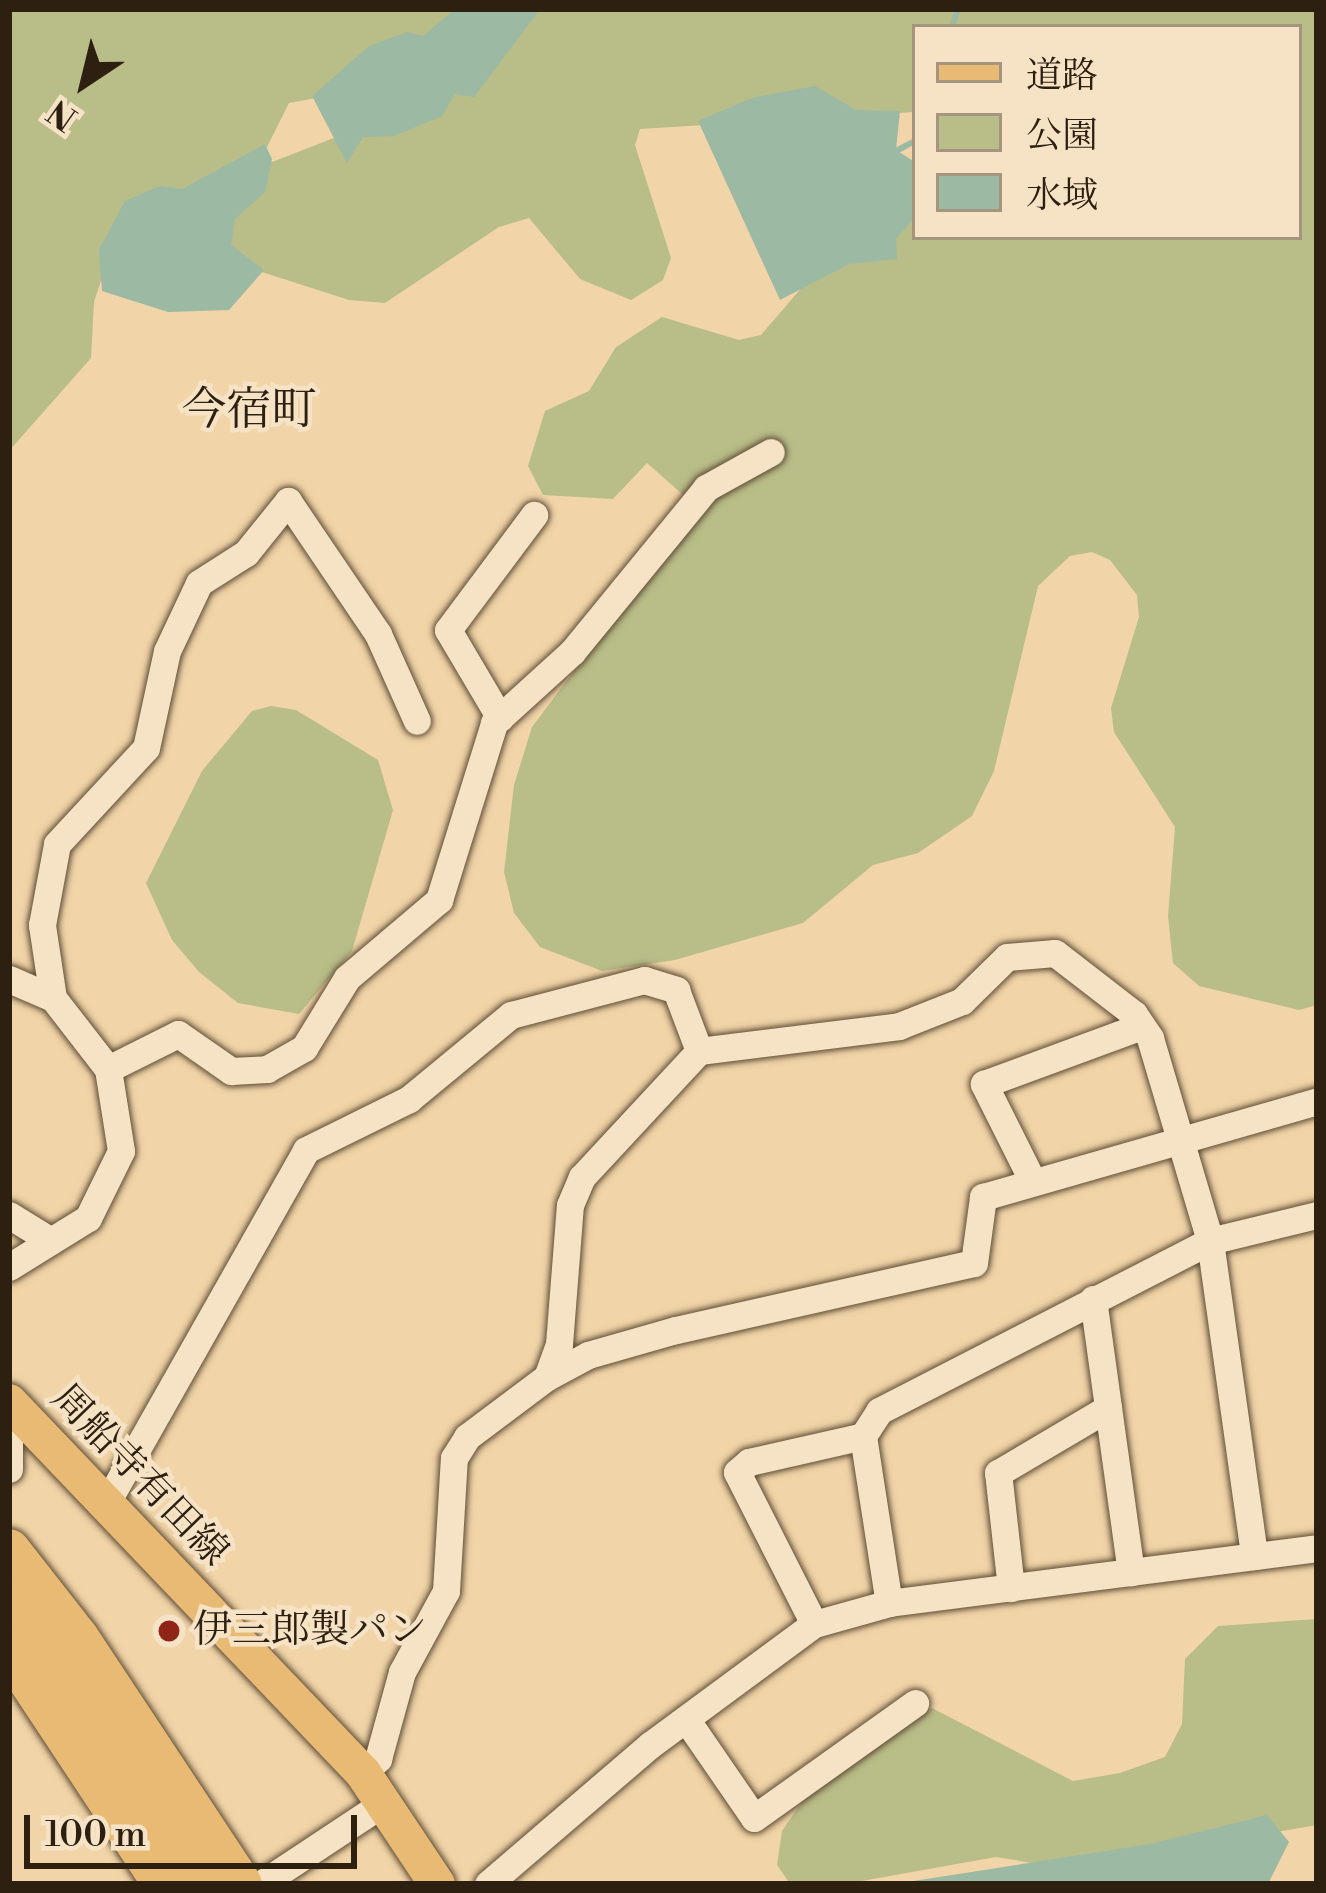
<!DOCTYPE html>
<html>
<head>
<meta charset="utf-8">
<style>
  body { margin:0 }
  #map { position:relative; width:1326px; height:1893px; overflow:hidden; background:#f1d4a7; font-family:"Libre Bodoni","Noto Serif JP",serif }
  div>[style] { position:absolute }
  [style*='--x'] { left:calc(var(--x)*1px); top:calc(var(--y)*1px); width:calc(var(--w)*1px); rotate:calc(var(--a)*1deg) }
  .green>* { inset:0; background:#b9bd88 }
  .water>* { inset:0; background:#9cb9a3 }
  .stream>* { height:6px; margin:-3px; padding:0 3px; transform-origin:3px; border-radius:3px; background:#9cb9a3 }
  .roads { filter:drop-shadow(0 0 3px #5e4d36) drop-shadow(0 0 3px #5e4d36) }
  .minor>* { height:27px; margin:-13.5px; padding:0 13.5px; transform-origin:13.5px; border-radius:13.5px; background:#f6e3c6 }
  .major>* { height:36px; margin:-18px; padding:0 18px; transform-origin:18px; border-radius:18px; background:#e8ba74 }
  .highway>* { height:42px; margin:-21px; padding:0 21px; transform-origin:21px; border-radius:21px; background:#e8ba74 }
  .dots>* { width:33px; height:33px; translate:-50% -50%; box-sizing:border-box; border:6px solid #f6e3c6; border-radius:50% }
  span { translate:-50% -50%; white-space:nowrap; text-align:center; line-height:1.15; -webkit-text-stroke:9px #f6e3c6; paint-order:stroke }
  .street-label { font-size:39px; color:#2d2011 }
  .poi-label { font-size:39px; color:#2d2011 }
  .left { translate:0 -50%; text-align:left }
  .quarter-label { font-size:45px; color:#2d2011 }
  .frame { position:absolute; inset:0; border:12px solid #2d2011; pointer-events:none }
  .legend { position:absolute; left:912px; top:24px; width:390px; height:216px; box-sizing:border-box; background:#f6e3c6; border:3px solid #a6957e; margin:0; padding:15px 21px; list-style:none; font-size:36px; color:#2d2011 }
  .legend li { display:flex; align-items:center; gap:24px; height:60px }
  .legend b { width:60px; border:3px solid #a6957e }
  .north { position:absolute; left:24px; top:24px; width:120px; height:120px; -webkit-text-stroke:9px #f6e3c6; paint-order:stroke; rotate:215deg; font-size:33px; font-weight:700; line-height:48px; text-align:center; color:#2d2011 }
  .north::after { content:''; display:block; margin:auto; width:42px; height:54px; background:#2d2011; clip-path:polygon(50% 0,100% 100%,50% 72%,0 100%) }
  .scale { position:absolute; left:24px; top:1815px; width:333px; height:54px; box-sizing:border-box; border:6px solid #2d2011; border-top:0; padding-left:15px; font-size:36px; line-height:42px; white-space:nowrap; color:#2d2011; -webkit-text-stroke:9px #f6e3c6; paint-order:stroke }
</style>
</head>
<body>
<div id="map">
  <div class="green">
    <div style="clip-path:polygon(9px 9px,486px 9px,327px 96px,289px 103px,258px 165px,114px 240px,94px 302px,91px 358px,9px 451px)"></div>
    <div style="clip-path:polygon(524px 9px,1317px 9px,1317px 1005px,1299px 1010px,1199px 986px,1173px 963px,1168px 916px,1175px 827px,1114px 732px,1111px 708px,1139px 617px,1137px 595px,1110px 560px,1092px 552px,1070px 556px,1038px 586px,994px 771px,972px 816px,918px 853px,873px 865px,803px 923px,675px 960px,602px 971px,540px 947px,514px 913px,504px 872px,514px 785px,532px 727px,697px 507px,647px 463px,613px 499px,543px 495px,528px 466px,545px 411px,589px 391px,616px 347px,662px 317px,739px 340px,761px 335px,804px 285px,915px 213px,915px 237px,1299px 237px,1299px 27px,915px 27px,915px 112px,640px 129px,635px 145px,671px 258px,663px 280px,631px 300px,580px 279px,529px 218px,499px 227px,385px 303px,349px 300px,243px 266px,227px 247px,232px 216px,267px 164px,339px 136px)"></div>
    <div style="clip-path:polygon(271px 706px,296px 710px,378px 760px,393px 810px,352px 951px,299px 1014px,238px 1003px,199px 972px,172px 940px,146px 883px,202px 771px,252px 711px)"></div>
    <div style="clip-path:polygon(1317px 1619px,1317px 1825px,1063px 1868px,996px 1857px,845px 1884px,790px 1884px,777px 1865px,782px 1831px,805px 1797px,888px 1725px,932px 1708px,1073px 1781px,1120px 1773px,1165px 1757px,1182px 1724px,1185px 1659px,1218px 1626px)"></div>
  </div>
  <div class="water">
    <div style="clip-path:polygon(455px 9px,540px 9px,474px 97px,455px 94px,442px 116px,394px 136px,363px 137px,347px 163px,312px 96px,369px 46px,408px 32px,423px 36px)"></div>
    <div style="clip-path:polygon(815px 86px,856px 110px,900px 111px,896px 150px,915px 162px,915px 217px,896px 239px,897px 259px,849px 264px,780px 300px,698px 121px,752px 98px)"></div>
    <div style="clip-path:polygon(265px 144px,272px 159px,265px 192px,235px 219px,231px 245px,264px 270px,229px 310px,168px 312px,102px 291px,99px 250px,125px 201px,160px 186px,182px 189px)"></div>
    <div style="clip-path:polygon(1267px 1815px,1289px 1842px,1268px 1884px,894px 1884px,1150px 1844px)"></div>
  </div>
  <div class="stream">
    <div style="--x:952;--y:27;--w:19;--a:-72"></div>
    <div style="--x:896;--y:151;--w:21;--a:-28"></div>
  </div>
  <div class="roads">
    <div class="minor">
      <div style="--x:500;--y:718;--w:102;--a:-120.6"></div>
      <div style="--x:448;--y:630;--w:144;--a:-53.2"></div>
      <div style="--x:9;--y:979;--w:48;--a:23.4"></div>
      <div style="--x:53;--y:998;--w:90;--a:52.2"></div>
      <div style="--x:108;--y:1069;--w:83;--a:81"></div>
      <div style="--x:121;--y:1151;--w:75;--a:116.2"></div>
      <div style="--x:88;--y:1218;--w:93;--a:148.2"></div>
      <div style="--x:53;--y:998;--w:74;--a:-98.6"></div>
      <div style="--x:42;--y:925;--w:82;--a:-79.5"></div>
      <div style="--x:57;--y:844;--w:131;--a:-47.2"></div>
      <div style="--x:146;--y:748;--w:99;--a:-77.8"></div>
      <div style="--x:167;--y:651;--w:75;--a:-64.8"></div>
      <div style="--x:199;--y:583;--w:56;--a:-32.6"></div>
      <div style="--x:246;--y:553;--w:67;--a:-51.1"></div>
      <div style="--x:288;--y:501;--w:161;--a:55.9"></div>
      <div style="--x:378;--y:634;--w:95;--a:65.9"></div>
      <div style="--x:108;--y:1069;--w:78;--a:-26.6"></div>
      <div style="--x:178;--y:1034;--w:65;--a:34.9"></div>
      <div style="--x:231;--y:1071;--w:36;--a:-3"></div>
      <div style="--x:267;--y:1069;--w:43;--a:-29.6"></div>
      <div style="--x:304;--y:1048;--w:82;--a:-58.4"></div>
      <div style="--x:347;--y:978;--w:121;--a:-40.3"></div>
      <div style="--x:439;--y:900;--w:185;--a:-72.7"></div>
      <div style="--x:494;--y:723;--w:105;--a:-42.3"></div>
      <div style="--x:572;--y:652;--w:212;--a:-50.7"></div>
      <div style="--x:706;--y:488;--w:74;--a:-29"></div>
      <div style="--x:1033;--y:1182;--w:110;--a:-116.6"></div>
      <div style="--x:984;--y:1084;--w:168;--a:-20.2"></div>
      <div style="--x:9;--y:1215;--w:49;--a:31.8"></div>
      <div style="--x:1093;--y:1299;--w:276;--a:82.1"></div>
      <div style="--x:547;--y:1377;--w:47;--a:-28.2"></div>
      <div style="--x:588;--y:1355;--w:91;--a:-15.9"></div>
      <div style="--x:676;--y:1330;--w:305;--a:-12.7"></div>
      <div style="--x:974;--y:1263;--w:67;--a:-82.2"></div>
      <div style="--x:983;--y:1197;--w:348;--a:-16"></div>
      <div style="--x:863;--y:1436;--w:169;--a:81.2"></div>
      <div style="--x:9;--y:1441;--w:28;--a:90"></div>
      <div style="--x:107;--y:1502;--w:404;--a:-60.5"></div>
      <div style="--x:306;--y:1150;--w:115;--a:-26.3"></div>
      <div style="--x:409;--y:1099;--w:132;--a:-39.5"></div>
      <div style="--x:511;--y:1015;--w:138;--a:-14.7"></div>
      <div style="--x:644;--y:980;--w:34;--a:17"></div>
      <div style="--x:676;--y:990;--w:65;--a:69.3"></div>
      <div style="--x:1011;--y:1588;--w:116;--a:-96.4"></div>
      <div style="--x:998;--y:1473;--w:128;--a:-30.6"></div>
      <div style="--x:814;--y:1624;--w:170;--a:-116.9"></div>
      <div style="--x:737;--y:1472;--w:16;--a:-40"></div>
      <div style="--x:749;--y:1462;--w:117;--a:-12.8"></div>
      <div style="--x:863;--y:1436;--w:30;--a:-57"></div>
      <div style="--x:879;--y:1411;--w:372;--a:-27.2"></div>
      <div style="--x:1210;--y:1241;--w:110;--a:-13.7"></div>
      <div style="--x:686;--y:1719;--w:120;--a:55.5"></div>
      <div style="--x:754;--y:1818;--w:198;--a:-35.5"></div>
      <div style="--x:363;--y:1773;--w:21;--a:-43"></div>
      <div style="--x:378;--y:1759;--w:90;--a:-74.6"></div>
      <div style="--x:402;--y:1672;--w:92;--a:-61.5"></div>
      <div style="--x:446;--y:1591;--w:133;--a:-86.6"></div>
      <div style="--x:454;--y:1458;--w:25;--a:-58"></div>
      <div style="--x:467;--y:1437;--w:100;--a:-36.9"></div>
      <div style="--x:547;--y:1377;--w:35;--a:-70"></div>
      <div style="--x:559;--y:1344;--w:139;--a:-85.5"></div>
      <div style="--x:570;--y:1205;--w:30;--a:-67"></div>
      <div style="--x:582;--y:1177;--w:172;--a:-47.1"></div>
      <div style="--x:699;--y:1051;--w:202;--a:-7.1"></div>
      <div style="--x:899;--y:1026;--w:68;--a:-21.6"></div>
      <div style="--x:962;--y:1001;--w:63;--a:-44.4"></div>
      <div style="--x:1007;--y:957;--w:48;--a:-4.8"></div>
      <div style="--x:1055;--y:953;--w:100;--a:37.7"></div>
      <div style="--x:1134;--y:1014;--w:29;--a:56"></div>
      <div style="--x:1150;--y:1038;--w:212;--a:73.5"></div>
      <div style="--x:1210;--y:1241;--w:318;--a:82"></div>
      <div style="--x:261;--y:1884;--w:145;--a:-33.5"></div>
      <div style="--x:488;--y:1884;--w:213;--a:-40.6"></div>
      <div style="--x:650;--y:1745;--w:204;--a:-36.4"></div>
      <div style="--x:814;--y:1624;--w:78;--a:-15.6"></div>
      <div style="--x:889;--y:1603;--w:432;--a:-7.3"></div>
    </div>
    <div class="major">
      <div style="--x:9;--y:1402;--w:513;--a:46.34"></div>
      <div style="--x:363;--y:1773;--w:133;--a:56.3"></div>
    </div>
    <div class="highway">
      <div style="--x:9;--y:1550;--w:112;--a:51.9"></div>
      <div style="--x:78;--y:1638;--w:295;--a:56.5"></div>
      <div style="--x:9;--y:1600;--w:343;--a:55.9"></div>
      <div style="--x:9;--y:1650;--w:281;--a:56.5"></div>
    </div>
  </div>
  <div class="dots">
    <div style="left:169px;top:1631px;background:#8f2418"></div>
  </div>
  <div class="street-label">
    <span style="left:139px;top:1476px;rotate:46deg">周船寺有田線</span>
  </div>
  <div class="poi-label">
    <span class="left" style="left:193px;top:1631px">伊三郎製パン</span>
  </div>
  <div class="quarter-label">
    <span style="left:249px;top:411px">今宿町</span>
  </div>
  <div class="frame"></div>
  <ul class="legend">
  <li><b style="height:15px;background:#e8ba74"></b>道路</li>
  <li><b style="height:33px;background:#b9bd88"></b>公園</li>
  <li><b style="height:33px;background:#9cb9a3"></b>水域</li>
  </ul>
  <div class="north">N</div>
  <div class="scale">100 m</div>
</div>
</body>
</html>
